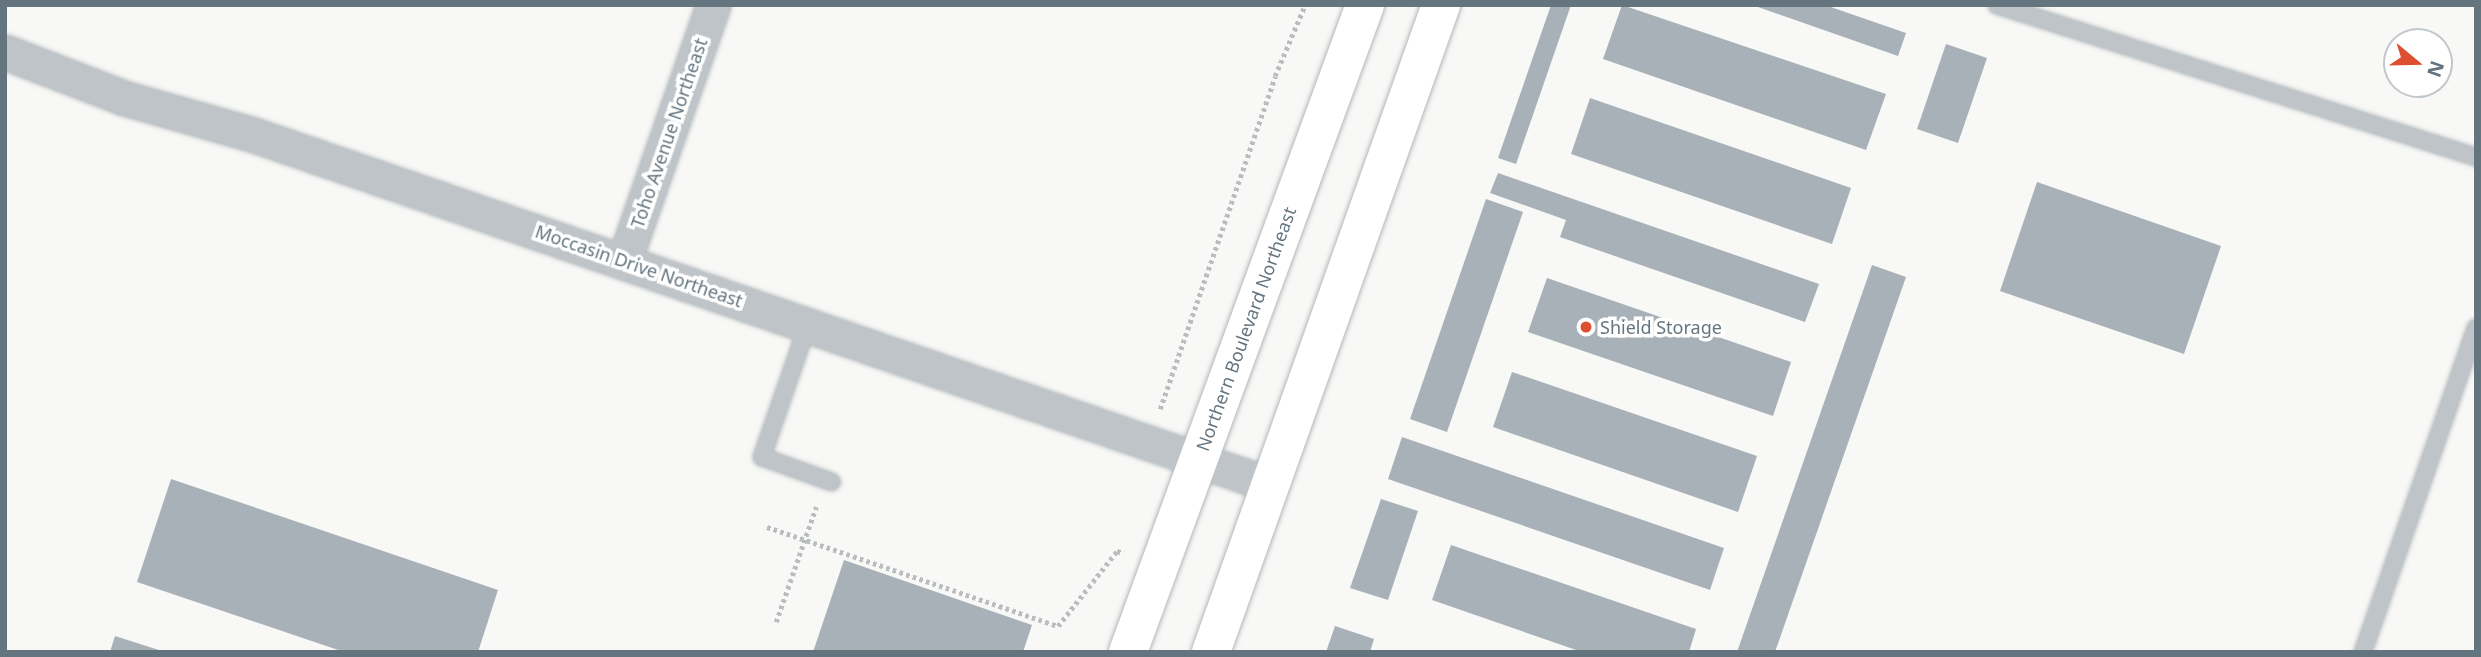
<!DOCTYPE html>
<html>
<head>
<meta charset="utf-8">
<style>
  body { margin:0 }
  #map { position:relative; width:2481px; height:657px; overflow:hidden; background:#f8f8f6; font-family:"Noto Sans",sans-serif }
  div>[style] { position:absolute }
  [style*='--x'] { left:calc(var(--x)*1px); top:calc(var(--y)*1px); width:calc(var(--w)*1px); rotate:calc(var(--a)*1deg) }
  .building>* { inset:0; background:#a8b1b7 }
  .path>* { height:4.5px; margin-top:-2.25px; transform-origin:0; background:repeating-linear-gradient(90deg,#babdc0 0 3.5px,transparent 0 7px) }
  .roads { filter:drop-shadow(0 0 2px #b2b8bc) drop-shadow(0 0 2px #b2b8bc) }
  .lane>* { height:16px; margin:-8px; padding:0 8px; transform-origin:8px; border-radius:8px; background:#bfc4c8 }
  .street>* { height:33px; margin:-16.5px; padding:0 16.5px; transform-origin:16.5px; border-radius:16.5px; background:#bfc4c8 }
  .secondary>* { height:38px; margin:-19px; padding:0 19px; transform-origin:19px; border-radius:19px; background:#fff }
  .dots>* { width:19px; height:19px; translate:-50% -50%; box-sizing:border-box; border:4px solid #fff; border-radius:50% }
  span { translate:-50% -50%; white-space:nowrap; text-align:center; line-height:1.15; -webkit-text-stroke:7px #fff; paint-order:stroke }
  .street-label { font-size:18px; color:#647580 }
  .poi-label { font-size:18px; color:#647580 }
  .left { translate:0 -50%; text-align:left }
  .frame { position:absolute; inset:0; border:7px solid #647580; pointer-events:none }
  .north { position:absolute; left:2383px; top:28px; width:70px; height:70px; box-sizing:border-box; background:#fff; border:2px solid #c1c8cc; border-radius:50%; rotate:109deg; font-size:19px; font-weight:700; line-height:28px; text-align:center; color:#647580 }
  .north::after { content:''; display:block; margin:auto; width:24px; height:32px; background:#de4f30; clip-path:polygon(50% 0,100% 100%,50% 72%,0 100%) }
</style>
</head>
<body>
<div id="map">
  <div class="building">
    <div style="clip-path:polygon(1551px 5px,1571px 5px,1516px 164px,1498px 158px)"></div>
    <div style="clip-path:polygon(1622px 5px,1886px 94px,1866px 150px,1603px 59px)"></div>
    <div style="clip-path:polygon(1752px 5px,1825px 5px,1906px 33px,1898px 56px)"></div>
    <div style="clip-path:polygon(1946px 44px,1987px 58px,1958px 143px,1917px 129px)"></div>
    <div style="clip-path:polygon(1590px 98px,1851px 188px,1832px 244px,1571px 154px)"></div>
    <div style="clip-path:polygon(1498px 173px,1819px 284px,1805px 322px,1560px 237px,1566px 220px,1490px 193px)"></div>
    <div style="clip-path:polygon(2037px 182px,2221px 246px,2184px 354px,2000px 291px)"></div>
    <div style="clip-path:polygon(1486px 199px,1523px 212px,1447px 432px,1410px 419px)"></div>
    <div style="clip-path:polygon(1872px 265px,1906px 277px,1775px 652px,1737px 652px)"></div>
    <div style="clip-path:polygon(1547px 278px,1791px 362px,1773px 416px,1528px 332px)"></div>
    <div style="clip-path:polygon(1512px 372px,1757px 456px,1738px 512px,1493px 427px)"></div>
    <div style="clip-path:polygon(1402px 437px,1724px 548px,1710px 590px,1388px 479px)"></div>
    <div style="clip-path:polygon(171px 479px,498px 590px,478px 652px,344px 652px,137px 582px)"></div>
    <div style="clip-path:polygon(1381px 499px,1418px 511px,1388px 600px,1350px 588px)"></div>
    <div style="clip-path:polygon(1451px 545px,1696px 629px,1689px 652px,1582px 652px,1432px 600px)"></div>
    <div style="clip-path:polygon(844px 560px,1032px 625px,1023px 652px,813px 652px)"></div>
    <div style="clip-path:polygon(1335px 626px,1374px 639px,1370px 652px,1326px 652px)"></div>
    <div style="clip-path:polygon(115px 636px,162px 651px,161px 652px,110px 652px)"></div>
  </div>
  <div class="path">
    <div style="--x:1160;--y:409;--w:352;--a:-70.9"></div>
    <div style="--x:1275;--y:76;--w:77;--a:-67.1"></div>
    <div style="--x:767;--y:527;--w:307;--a:18.8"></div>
    <div style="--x:1058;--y:626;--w:95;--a:-51.8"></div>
    <div style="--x:1117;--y:551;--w:7;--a:16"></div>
    <div style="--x:776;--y:622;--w:122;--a:-70.8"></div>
  </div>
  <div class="roads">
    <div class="lane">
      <div style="--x:1997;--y:5;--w:503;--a:17.61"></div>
      <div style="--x:808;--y:324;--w:141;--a:109.1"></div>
      <div style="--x:762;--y:457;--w:74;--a:19.7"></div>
      <div style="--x:2363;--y:652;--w:343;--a:-70.8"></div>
    </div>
    <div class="street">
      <div style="--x:5;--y:52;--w:128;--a:21.1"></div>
      <div style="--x:124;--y:98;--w:135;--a:15.9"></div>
      <div style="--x:254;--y:135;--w:1076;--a:18.99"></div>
      <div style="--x:624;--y:261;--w:271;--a:-70.8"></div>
    </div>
    <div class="secondary">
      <div style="--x:1128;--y:652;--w:689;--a:-69.88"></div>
      <div style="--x:1211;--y:652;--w:687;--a:-70.43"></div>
    </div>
  </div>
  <div class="dots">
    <div style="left:1586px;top:327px;background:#de4f30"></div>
  </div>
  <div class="street-label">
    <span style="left:669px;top:133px;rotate:-71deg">Toho Avenue Northeast</span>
    <span style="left:639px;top:266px;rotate:19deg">Moccasin Drive Northeast</span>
    <span style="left:1246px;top:329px;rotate:-70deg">Northern Boulevard Northeast</span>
  </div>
  <div class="poi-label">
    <span class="left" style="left:1600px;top:327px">Shield Storage</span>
  </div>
  <div class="frame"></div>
  <div class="north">N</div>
</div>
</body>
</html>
